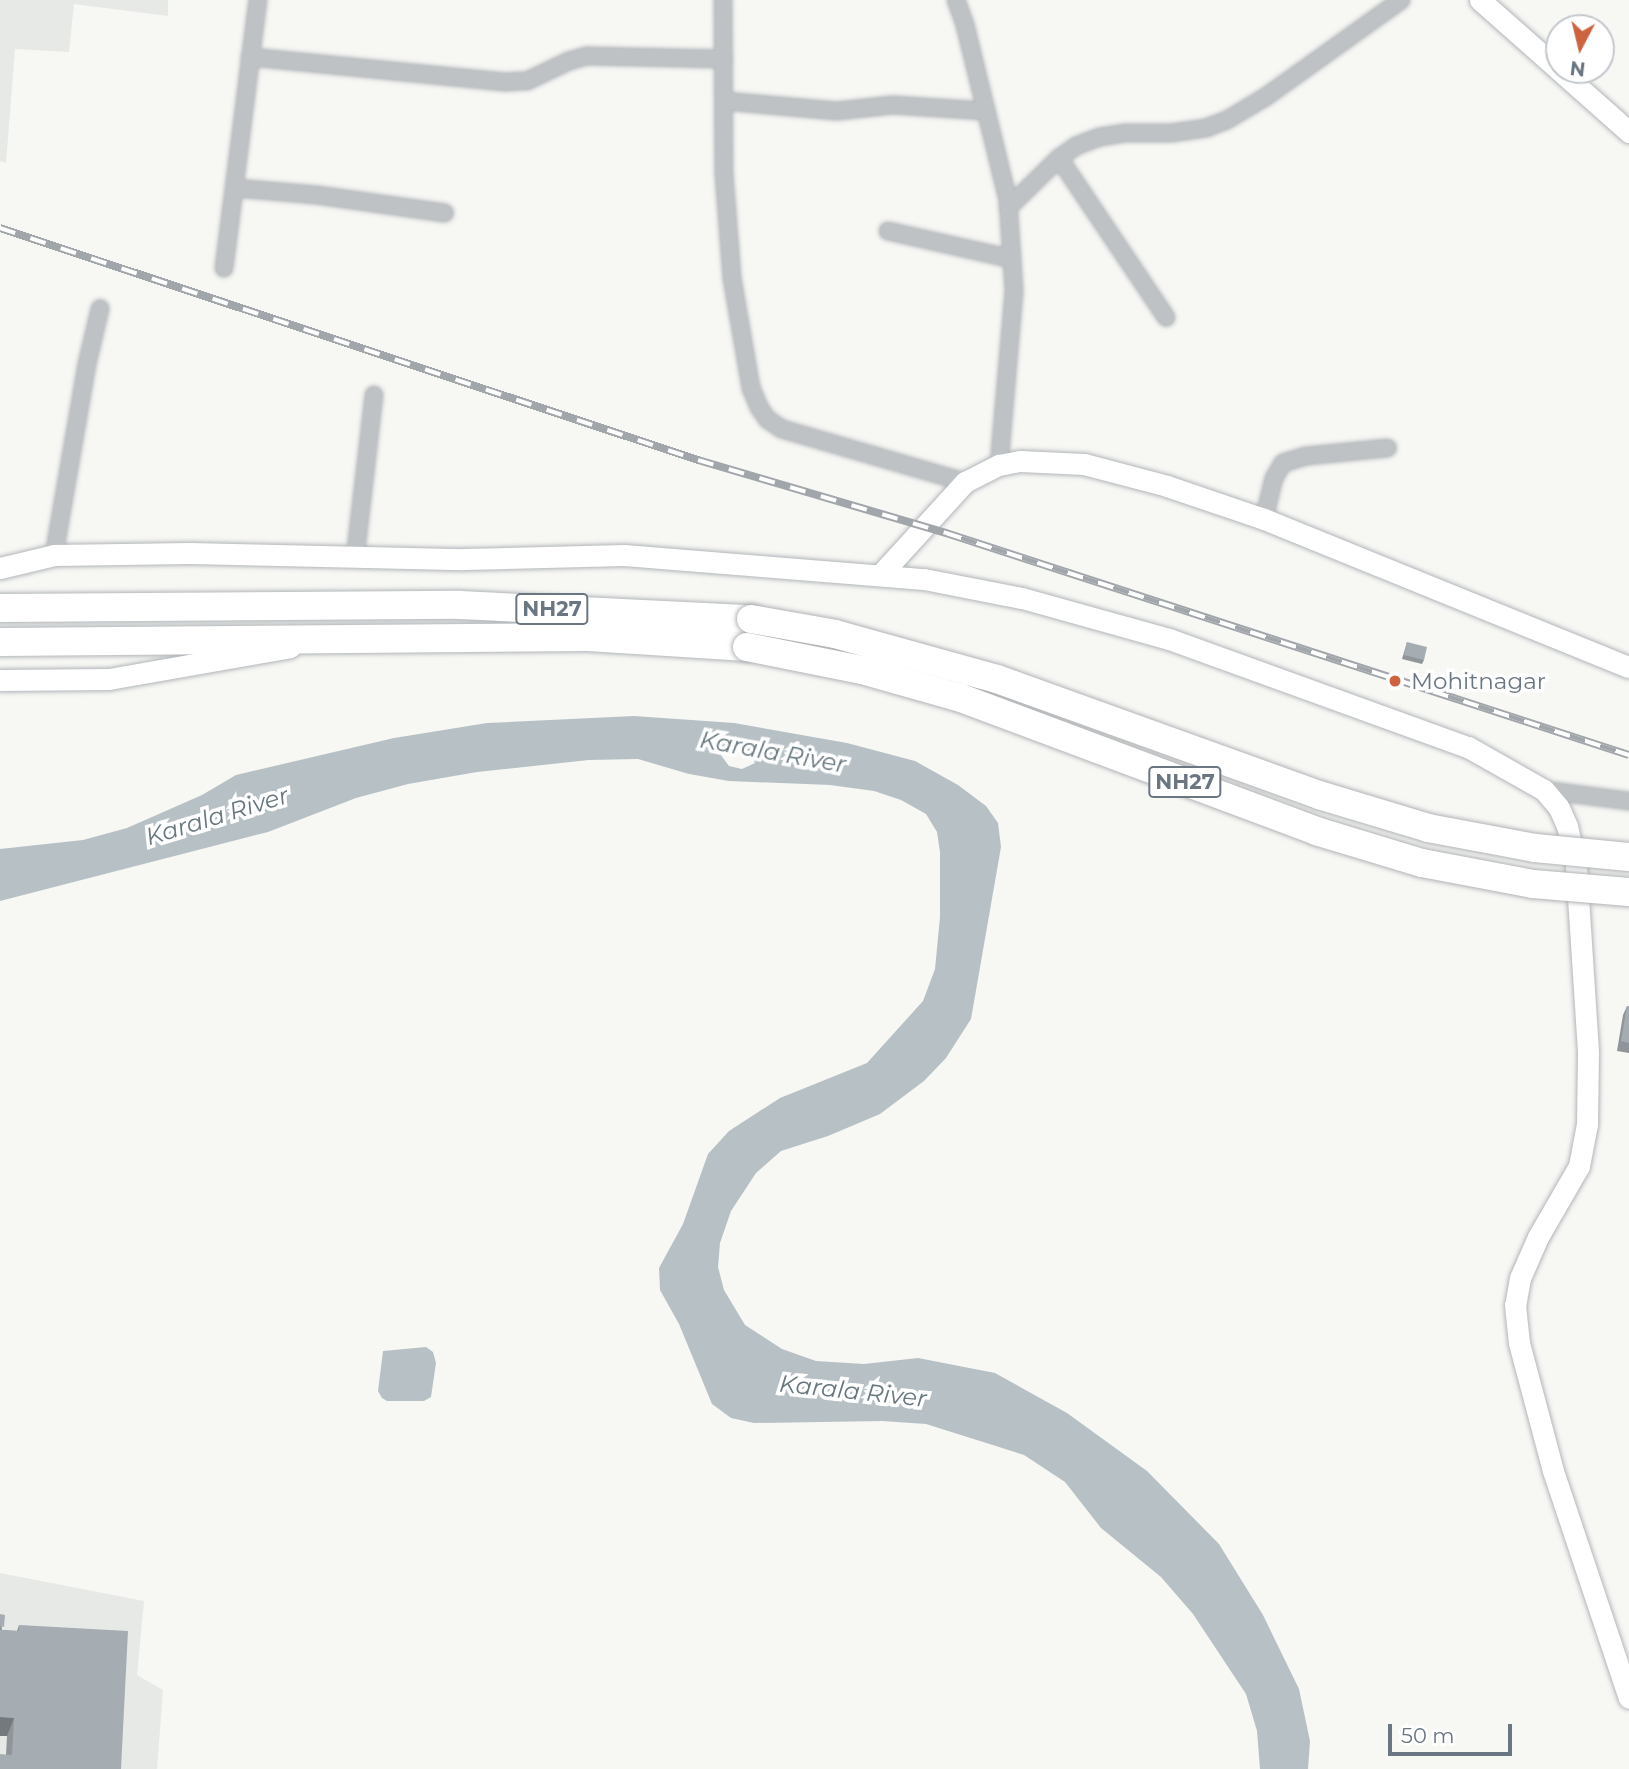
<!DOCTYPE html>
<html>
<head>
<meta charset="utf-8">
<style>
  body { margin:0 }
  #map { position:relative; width:1629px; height:1769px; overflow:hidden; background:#f7f7f4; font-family:Montserrat,sans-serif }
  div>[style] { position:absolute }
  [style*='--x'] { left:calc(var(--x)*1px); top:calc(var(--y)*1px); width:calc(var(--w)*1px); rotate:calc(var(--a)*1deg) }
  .built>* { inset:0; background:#e7e9e7 }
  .water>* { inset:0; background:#b7c1c5 }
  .roads { filter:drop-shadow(0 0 2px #b2b6ba) drop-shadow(0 0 2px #b2b6ba) }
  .street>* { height:16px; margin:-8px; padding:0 8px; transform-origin:8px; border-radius:8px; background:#bfc2c5 }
  .secondary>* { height:21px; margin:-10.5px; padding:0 10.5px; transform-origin:10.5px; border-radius:10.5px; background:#fff }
  .highway>* { height:28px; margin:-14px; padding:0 14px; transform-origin:14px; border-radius:14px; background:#fff }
  .rail>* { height:8px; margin-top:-4px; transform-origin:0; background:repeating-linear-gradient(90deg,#fff 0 16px,#a1a6ab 0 32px); box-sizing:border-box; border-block:2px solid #a1a6ab }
  .bridges { filter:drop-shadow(0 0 2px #b1b4b7) drop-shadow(0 0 2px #b1b4b7) }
  .highway-bridge>* { height:28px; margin:-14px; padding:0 14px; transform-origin:14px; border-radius:14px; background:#fff }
  .wall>* { inset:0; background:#8f9599 }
  .shaded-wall>* { inset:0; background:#74797d }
  .building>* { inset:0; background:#a6adb2 }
  .dots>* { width:19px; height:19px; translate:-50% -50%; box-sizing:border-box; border:4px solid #fff; border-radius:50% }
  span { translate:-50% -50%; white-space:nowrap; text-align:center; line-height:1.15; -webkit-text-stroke:7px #fff; paint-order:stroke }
  .shield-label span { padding:2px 5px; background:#fff; border:2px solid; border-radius:5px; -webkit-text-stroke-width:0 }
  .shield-label { font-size:21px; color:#6a7681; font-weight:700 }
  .poi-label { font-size:23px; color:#6a7681 }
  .left { translate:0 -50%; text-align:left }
  .water-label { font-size:24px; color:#66777d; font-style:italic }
  .north { position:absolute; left:1545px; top:14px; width:70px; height:70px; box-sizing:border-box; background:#fff; border:2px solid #c3c8cd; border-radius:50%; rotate:187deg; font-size:19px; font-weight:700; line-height:28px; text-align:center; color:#6a7681 }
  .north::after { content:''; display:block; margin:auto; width:24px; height:32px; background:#cd643f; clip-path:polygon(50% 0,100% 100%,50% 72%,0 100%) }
  .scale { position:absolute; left:1388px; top:1724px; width:124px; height:32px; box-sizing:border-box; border:4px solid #6a7681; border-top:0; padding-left:9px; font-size:21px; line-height:24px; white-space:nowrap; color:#6a7681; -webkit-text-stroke:5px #fff; paint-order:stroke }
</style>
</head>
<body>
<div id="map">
  <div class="built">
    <div style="clip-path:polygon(0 0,168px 0,168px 16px,74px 4px,69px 52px,15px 49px,6px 163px,0 161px)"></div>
    <div style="clip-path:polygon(0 1573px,144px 1601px,137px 1675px,163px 1690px,157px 1769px,0 1769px)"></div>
  </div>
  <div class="water">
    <div style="clip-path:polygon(evenodd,634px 716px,734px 723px,847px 743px,915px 761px,958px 785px,986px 806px,998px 823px,1001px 847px,971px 1019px,946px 1058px,924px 1081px,880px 1114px,828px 1136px,781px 1151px,756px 1173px,731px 1211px,720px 1243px,718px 1267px,724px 1290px,745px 1325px,782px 1349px,816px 1361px,864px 1364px,918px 1358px,995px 1373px,1067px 1413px,1147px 1471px,1219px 1544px,1263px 1615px,1299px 1689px,1310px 1741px,1308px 1769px,1260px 1769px,1257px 1731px,1246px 1694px,1193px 1614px,1161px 1577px,1101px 1528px,1065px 1482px,1024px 1455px,926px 1424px,882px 1421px,754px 1423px,731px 1418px,712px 1404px,679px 1324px,660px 1290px,659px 1268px,683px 1224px,708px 1154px,729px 1131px,780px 1098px,867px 1063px,923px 1001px,935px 969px,940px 917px,940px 852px,937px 832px,926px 814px,901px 800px,874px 791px,830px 785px,729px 781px,689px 774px,638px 759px,589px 760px,477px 772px,408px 784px,356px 798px,268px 832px,0 901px,0 849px,83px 840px,127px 828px,202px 795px,236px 775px,394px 738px,487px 723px,634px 716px,731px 746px,750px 753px,755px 763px,742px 769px,729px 766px,720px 754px,723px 748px,731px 746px)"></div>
    <div style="clip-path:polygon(426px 1347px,433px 1352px,436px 1363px,431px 1397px,424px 1401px,387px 1401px,382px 1398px,378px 1391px,383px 1351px)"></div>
  </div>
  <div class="roads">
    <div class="street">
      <div style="--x:723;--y:0;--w:174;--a:89.7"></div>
      <div style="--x:724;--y:174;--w:104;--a:85.6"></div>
      <div style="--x:732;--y:278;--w:112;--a:80.2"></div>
      <div style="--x:751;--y:388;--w:21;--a:67"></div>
      <div style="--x:759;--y:407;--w:14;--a:56"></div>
      <div style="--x:767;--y:419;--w:18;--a:34"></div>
      <div style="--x:782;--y:429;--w:191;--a:16.2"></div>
      <div style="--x:956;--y:0;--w:27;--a:70"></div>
      <div style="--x:965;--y:25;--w:180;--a:76.2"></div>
      <div style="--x:1008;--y:200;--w:91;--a:86.2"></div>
      <div style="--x:1014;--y:291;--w:175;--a:94.9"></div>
      <div style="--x:250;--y:57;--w:256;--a:5.6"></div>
      <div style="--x:505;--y:82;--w:22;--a:-3"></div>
      <div style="--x:527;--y:81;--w:47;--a:-25.5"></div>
      <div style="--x:569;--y:61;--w:19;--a:-16"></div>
      <div style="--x:587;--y:56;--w:137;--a:1.3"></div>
      <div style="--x:724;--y:101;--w:113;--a:5.1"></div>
      <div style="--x:837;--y:111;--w:56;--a:-6.1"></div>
      <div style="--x:893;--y:105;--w:93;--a:3.7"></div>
      <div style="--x:1059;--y:158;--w:192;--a:56.1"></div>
      <div style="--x:235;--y:188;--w:82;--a:4.9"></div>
      <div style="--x:317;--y:195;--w:129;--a:8"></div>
      <div style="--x:1008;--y:208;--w:71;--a:-44.4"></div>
      <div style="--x:1059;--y:158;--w:21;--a:-35"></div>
      <div style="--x:1076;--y:146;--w:26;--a:-21"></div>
      <div style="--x:1100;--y:137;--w:26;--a:-9"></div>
      <div style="--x:1126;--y:133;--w:45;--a:0"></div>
      <div style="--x:1171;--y:133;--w:35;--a:-8"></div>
      <div style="--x:1206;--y:128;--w:22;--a:-21"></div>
      <div style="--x:1227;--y:120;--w:47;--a:-31"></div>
      <div style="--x:1267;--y:96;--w:165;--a:-35.6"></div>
      <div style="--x:888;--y:231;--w:127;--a:12.7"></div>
      <div style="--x:224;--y:268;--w:270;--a:-82.8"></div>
      <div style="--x:1264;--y:519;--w:42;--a:-76.3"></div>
      <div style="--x:1274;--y:478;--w:17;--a:-59"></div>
      <div style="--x:1283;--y:463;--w:24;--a:-17"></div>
      <div style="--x:1306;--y:456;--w:82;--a:-5.6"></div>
      <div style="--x:54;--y:555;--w:194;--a:-80.2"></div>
      <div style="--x:87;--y:364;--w:57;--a:-76.7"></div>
      <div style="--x:355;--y:559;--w:165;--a:-83.4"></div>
      <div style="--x:1544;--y:790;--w:86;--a:7.4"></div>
    </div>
    <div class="secondary">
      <div style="--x:1480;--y:0;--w:106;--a:41.5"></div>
      <div style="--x:1559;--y:70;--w:94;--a:41.5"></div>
      <div style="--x:0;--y:568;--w:56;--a:-13.5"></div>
      <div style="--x:54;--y:555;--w:136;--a:-0.8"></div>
      <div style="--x:190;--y:553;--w:273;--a:1.3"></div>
      <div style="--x:463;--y:559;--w:161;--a:-1.4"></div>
      <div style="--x:624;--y:555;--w:301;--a:4.6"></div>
      <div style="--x:924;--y:579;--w:100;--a:11"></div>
      <div style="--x:1022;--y:598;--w:153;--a:15.6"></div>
      <div style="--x:1169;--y:639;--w:318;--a:19.9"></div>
      <div style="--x:1468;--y:747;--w:87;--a:29.5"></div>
      <div style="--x:1544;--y:790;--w:23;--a:50"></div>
      <div style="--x:1559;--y:808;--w:20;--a:66"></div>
      <div style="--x:1567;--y:826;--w:41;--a:77.3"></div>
      <div style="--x:1576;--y:866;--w:187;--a:86.3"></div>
      <div style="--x:1588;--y:1053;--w:71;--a:90.8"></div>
      <div style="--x:1587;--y:1124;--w:43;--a:100.8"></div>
      <div style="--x:1579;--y:1166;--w:82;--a:120"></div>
      <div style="--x:1538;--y:1237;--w:45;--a:113.7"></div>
      <div style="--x:1520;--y:1278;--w:27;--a:100"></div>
      <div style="--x:1515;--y:1305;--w:38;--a:84"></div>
      <div style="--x:1519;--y:1343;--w:132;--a:75.1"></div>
      <div style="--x:1553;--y:1471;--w:239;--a:71.5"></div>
      <div style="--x:881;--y:574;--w:125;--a:-47.6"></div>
      <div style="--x:965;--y:482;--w:38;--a:-27"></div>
      <div style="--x:999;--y:465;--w:21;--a:-11"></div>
      <div style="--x:1020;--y:461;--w:64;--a:2.7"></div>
      <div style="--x:1084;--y:464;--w:86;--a:14.8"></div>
      <div style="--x:1167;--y:486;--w:102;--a:18.8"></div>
      <div style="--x:1264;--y:519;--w:394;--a:22.1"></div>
      <div style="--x:0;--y:680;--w:109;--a:-0.5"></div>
      <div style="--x:109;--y:679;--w:184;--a:-10"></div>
    </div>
    <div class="highway">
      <div style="--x:0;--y:608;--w:460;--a:-0.4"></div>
      <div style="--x:460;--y:605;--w:291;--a:2.8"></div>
      <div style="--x:0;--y:642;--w:588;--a:-0.49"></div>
      <div style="--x:588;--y:637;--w:159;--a:3.6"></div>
    </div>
  </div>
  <div class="rail">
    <div style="--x:0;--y:228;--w:736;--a:18.39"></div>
    <div style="--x:698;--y:460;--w:259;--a:16.4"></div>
    <div style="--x:946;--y:533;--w:718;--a:18.01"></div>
  </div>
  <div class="bridges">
    <div class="highway-bridge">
      <div style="--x:751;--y:619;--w:85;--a:10.1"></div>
      <div style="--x:835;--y:634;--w:168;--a:15.5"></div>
      <div style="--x:997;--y:679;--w:342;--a:19.8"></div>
      <div style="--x:1319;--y:795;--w:114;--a:16.8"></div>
      <div style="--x:1428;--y:828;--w:109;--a:10.6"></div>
      <div style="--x:1535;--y:848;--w:94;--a:5.5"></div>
      <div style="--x:747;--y:647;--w:117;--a:11.3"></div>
      <div style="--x:862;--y:670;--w:103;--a:15.8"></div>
      <div style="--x:961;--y:698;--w:379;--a:20.5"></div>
      <div style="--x:1316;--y:831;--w:111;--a:16.8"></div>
      <div style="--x:1422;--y:863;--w:113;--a:10.7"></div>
      <div style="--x:1533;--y:884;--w:96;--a:4.8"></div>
    </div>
  </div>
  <div class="wall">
    <div style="clip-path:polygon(1407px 642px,1424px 660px,1422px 664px,1402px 659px)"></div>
    <div style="clip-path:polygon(1627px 1006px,1629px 1006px,1629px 1053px,1617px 1051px,1623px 1015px)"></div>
    <div style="clip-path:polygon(0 1614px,2px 1630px,17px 1631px,19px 1625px,121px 1769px,6px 1755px,7px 1736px,0 1736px)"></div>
  </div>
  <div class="shaded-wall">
    <div style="clip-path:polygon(0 1717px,14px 1718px,7px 1736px,0 1736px)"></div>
  </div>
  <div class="building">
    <div style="clip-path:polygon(1407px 642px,1427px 647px,1424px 660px,1404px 655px)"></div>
    <div style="clip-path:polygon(1627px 1006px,1629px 1006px,1629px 1043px,1621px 1041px)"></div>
    <div style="clip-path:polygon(0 1614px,5px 1615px,4px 1627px,0 1626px)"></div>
    <div style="clip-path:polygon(19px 1625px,128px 1631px,121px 1769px,0 1769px,0 1754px,12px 1755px,14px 1718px,0 1717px,0 1630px,19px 1631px)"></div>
  </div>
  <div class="dots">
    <div style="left:1395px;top:681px;background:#cd643f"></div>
  </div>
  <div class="shield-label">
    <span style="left:552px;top:609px">NH27</span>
    <span style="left:1185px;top:782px">NH27</span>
  </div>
  <div class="poi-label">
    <span class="left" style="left:1411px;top:681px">Mohitnagar</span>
  </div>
  <div class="water-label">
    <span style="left:773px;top:752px;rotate:10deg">Karala River</span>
    <span style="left:217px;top:816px;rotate:-17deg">Karala River</span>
    <span style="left:853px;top:1391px;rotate:6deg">Karala River</span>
  </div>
  <div class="north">N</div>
  <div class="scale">50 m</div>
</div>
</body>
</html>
